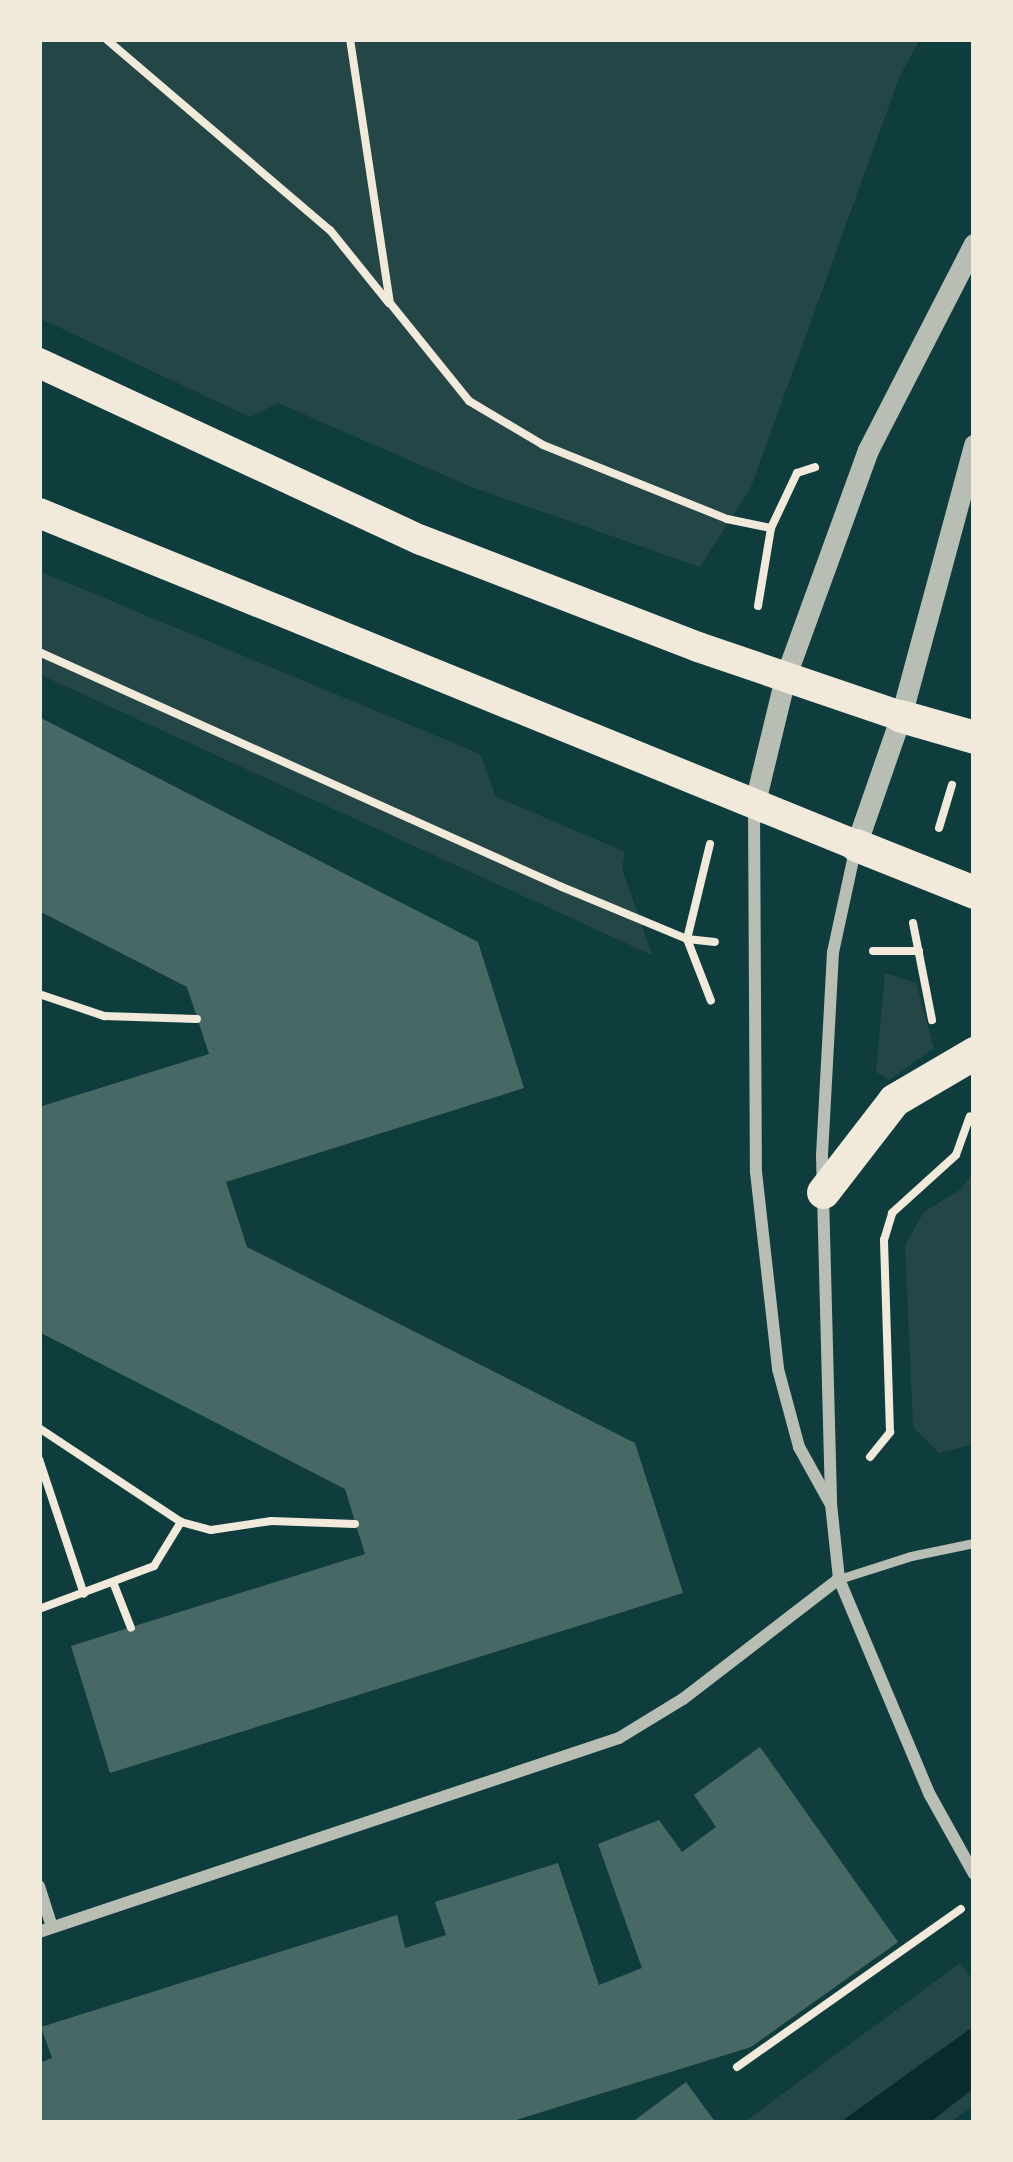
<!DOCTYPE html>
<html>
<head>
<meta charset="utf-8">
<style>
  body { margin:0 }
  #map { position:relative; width:1013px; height:2162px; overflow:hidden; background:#0f3d3e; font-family:Poppins,sans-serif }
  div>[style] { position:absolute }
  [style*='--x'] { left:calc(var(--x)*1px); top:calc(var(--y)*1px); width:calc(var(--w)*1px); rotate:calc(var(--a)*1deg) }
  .green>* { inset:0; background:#244646 }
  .water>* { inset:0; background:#0a2a2b }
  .building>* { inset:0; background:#486865 }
  .path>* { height:8px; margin:-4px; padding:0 4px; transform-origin:4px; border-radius:4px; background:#f1e9da }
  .service>* { height:9px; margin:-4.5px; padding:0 4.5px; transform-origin:4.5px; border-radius:4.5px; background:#b8beb3 }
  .minor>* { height:12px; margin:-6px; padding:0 6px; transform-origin:6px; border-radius:6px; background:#b8beb3 }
  .tertiary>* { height:21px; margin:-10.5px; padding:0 10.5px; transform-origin:10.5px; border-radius:10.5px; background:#b8beb3 }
  .primary>* { height:30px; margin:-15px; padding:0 15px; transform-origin:15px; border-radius:15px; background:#f1e9da }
  .trunk>* { height:33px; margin:-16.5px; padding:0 16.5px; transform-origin:16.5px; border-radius:16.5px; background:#f1e9da }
  span { translate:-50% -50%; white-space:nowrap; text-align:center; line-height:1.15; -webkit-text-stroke:9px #f1e9da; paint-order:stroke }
  .frame { position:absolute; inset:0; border:42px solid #f1e9da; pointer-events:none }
</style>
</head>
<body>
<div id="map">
  <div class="green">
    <div style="clip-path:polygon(39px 39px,920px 39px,899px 78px,751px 487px,700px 567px,469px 486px,278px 403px,250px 417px,39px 318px)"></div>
    <div style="clip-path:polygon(39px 571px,480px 754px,496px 797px,625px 852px,622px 868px,652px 955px,39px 674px)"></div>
    <div style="clip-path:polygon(885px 973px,916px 983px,934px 1048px,889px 1080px,876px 1072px)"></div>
    <div style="clip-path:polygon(974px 1171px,974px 1444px,939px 1453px,913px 1427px,905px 1245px,924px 1212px,961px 1189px)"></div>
    <div style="clip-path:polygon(960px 1963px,974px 1981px,974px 2105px,949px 2123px,743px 2123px)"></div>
  </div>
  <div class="water">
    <div style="clip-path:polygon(974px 2026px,974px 2088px,929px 2123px,839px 2123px)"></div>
  </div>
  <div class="building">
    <div style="clip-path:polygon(39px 717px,478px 942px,524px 1088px,226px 1182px,247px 1247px,635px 1443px,683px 1593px,110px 1773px,71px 1646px,365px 1554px,345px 1489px,39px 1332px,39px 1107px,209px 1054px,187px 987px,39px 911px)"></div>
    <div style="clip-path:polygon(760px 1747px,898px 1942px,751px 2047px,506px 2123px,39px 2123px,39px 2063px,52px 2058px,41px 2027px,397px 1915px,405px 1948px,427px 1941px,446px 1935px,435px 1902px,558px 1863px,599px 1985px,642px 1968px,598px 1844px,659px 1820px,682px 1852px,716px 1827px,694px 1795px)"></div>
    <div style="clip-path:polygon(686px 2082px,716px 2123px,631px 2123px)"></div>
  </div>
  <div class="path">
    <div style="--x:106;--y:39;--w:294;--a:40.5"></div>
    <div style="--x:330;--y:230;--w:94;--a:51.1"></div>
    <div style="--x:350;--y:39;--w:267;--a:81.4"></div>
    <div style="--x:390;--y:303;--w:126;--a:51.1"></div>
    <div style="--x:469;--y:401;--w:86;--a:30.7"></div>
    <div style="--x:543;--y:445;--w:198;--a:21.9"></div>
    <div style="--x:727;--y:519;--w:45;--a:11.6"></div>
    <div style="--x:758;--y:606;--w:79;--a:-80.5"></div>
    <div style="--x:771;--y:528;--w:61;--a:-64.7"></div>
    <div style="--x:797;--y:473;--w:19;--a:-18"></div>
    <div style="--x:39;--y:652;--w:573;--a:24.2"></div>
    <div style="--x:562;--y:887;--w:135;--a:22.6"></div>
    <div style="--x:687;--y:939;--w:28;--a:6"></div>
    <div style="--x:939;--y:828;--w:45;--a:-73.2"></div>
    <div style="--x:710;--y:844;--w:98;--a:103.6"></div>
    <div style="--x:687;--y:939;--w:66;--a:68.8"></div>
    <div style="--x:913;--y:923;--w:99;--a:78.9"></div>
    <div style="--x:873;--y:951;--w:46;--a:0"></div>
    <div style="--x:39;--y:994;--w:69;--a:18.7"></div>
    <div style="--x:104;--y:1016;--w:93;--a:1.8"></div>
    <div style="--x:39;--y:1428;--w:170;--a:33.5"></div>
    <div style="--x:181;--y:1522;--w:31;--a:15"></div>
    <div style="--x:211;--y:1530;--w:61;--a:-8.5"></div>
    <div style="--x:271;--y:1521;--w:84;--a:2"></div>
    <div style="--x:870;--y:1457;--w:32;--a:-51"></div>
    <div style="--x:890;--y:1432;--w:192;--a:-91.8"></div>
    <div style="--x:884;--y:1240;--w:28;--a:-73"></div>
    <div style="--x:892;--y:1213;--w:86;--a:-42.2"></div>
    <div style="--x:956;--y:1155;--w:41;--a:-70.3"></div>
    <div style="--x:39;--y:1459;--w:142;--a:71.6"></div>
    <div style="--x:113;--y:1582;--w:49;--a:68.6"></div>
    <div style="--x:39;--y:1609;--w:123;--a:-20.5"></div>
    <div style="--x:154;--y:1566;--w:52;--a:-58.5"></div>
    <div style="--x:737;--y:2067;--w:274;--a:-35.2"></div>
  </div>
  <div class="service">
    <div style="--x:839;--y:1579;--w:76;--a:-17.7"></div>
    <div style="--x:911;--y:1556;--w:64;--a:-11.7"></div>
  </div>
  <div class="minor">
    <div style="--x:754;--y:806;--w:366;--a:89.7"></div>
    <div style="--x:756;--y:1172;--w:198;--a:83.6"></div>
    <div style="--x:778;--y:1369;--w:81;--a:74.9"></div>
    <div style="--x:799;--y:1447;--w:64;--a:61"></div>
    <div style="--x:856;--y:846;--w:108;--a:102.2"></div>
    <div style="--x:833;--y:952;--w:204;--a:93.1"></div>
    <div style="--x:822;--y:1156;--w:348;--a:88.5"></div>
    <div style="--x:831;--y:1504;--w:75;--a:83.9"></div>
    <div style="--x:839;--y:1579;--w:234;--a:67.2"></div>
    <div style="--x:930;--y:1795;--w:90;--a:60.9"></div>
    <div style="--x:39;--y:1886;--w:43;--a:72.4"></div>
    <div style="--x:39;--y:1932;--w:612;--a:-18.49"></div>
    <div style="--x:619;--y:1738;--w:75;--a:-31.4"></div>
    <div style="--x:683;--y:1699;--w:197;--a:-37.6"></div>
  </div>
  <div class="tertiary">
    <div style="--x:754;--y:806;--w:132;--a:-76.4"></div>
    <div style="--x:785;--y:678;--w:243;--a:-70"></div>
    <div style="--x:868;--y:450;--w:232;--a:-62.8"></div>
    <div style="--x:856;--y:845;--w:137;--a:-70.8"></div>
    <div style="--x:901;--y:716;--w:281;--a:-74.9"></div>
  </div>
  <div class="primary">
    <div style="--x:39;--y:363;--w:421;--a:24.9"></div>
    <div style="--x:421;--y:540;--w:297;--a:21.1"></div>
    <div style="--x:698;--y:647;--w:214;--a:18.8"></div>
    <div style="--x:39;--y:513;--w:882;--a:22.12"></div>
  </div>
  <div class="trunk">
    <div style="--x:901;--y:716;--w:76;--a:16"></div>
    <div style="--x:856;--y:845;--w:127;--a:21.7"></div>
    <div style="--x:823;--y:1192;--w:116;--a:-52.3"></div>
    <div style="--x:894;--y:1100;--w:93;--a:-30.4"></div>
  </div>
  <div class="frame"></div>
</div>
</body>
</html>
